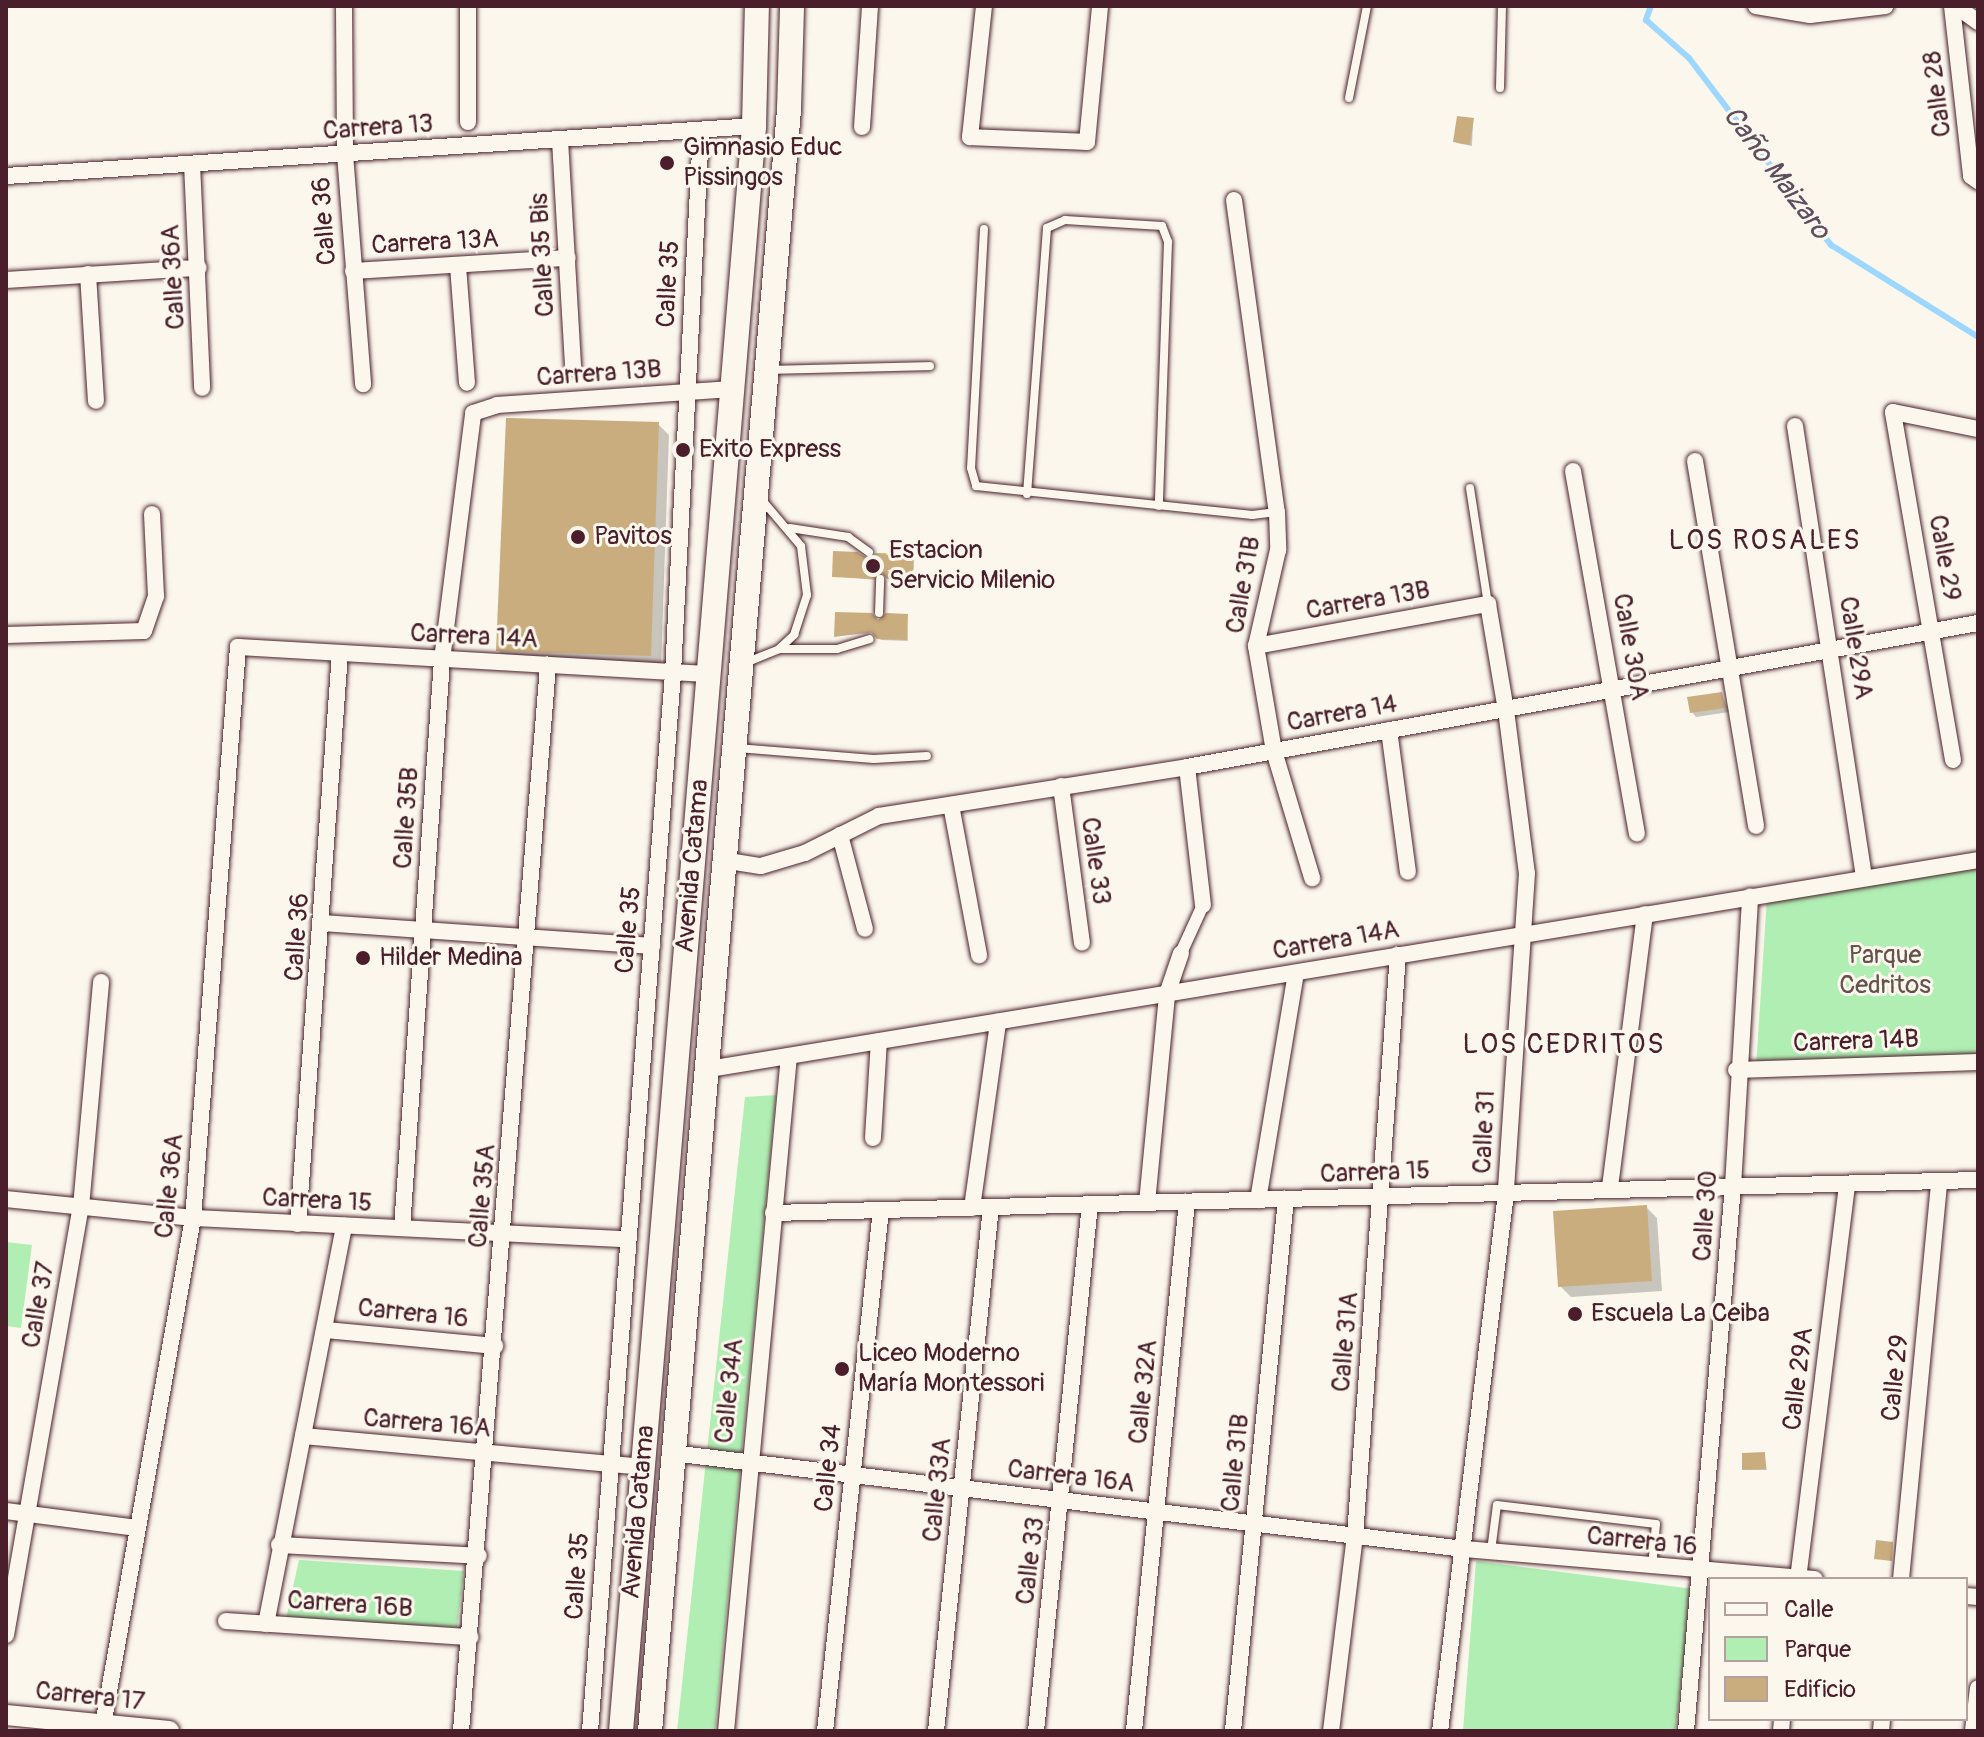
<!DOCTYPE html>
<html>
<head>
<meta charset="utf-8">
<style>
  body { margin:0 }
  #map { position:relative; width:1984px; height:1737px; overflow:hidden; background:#fbf7ec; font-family:Pangolin,sans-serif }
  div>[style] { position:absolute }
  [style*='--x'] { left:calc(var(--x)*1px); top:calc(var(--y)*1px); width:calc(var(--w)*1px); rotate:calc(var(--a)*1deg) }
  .green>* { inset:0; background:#b0eeb4 }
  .shadow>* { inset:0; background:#0003 }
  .stream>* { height:6px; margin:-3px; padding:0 3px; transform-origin:3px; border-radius:3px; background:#9dd7fe }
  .building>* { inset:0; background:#c9ad7e }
  .roads { filter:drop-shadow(0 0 2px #4a1f2b) drop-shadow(0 0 2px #4a1f2b) }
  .service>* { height:8px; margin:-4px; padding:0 4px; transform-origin:4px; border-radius:4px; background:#fbf7ec }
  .pedestrian>* { height:12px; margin:-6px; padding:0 6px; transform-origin:6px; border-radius:6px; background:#fbf7ec }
  .minor>* { height:16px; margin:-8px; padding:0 8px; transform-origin:8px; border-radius:8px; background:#fbf7ec }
  .tertiary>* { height:20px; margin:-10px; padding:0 10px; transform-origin:10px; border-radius:10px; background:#fbf7ec }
  .secondary>* { height:24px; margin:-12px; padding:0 12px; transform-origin:12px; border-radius:12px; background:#fbf7ec }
  .dots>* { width:22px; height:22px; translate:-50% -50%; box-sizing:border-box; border:4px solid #fbf7ec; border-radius:50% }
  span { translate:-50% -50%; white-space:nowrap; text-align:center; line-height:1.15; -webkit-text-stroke:6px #fbf7ec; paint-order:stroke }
  .street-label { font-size:26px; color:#4a1f2b }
  .poi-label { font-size:26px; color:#4a1f2b }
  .left { translate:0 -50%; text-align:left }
  .park-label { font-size:26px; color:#64534d }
  .water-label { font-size:28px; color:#5f4d60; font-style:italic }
  .neighbourhood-label { font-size:28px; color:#4a1f2b; letter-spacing:2px }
  .frame { position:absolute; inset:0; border:8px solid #4a1f2b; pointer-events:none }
  .legend { position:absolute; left:1708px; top:1577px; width:260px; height:144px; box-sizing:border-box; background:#fbf7ec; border:2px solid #b4a19f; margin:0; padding:10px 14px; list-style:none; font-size:24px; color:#4a1f2b }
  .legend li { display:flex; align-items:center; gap:16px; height:40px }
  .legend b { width:40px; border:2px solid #b4a19f }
</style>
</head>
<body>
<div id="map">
  <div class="green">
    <div style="clip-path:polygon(1978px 861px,1978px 1060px,1756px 1068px,1767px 897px)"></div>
    <div style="clip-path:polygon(776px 1095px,715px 1731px,677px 1731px,745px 1097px)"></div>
    <div style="clip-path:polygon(6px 1242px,32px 1245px,21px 1328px,6px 1326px)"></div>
    <div style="clip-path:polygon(299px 1560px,464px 1571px,457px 1627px,286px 1619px)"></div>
    <div style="clip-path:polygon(1476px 1561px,1693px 1589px,1675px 1731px,1463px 1731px)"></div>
  </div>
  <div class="shadow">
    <div style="clip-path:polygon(1473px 120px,1472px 146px,1457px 143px,1456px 142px)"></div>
    <div style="clip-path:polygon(658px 424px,669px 435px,661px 666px,509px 661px,498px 650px)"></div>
    <div style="clip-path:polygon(913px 556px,914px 581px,891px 580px,884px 573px,875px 580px,834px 576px,869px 561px)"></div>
    <div style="clip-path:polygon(907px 616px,908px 641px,881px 640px,874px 633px,836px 636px)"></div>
    <div style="clip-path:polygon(1722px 694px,1729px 712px,1696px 717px,1692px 712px)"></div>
    <div style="clip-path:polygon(1646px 1207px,1657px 1218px,1662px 1291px,1571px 1297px,1560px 1286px)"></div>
    <div style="clip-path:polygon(1764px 1454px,1767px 1470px,1744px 1470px)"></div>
  </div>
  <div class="stream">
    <div style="--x:1651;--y:6;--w:15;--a:110"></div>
    <div style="--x:1646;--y:20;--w:57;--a:41.5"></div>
    <div style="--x:1689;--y:58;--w:235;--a:52.8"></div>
    <div style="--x:1831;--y:245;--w:173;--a:32"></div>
  </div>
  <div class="building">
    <div style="clip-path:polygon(1457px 116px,1474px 118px,1470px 145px,1453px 142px)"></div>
    <div style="clip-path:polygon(506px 418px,659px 422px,651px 656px,496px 651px)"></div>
    <div style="clip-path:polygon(833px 551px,857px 552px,869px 559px,876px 553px,914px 554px,913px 580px,887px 579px,881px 572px,873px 579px,832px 577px)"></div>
    <div style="clip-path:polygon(835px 612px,872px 613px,878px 620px,886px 613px,908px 614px,907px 640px,877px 639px,871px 632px,834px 637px)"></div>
    <div style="clip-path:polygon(1722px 692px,1725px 708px,1690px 713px,1687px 697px)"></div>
    <div style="clip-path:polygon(1647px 1205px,1652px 1281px,1558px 1287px,1553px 1211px)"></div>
    <div style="clip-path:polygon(1765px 1452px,1766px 1469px,1742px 1470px,1742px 1453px)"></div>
    <div style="clip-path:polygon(1876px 1540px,1893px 1542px,1892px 1561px,1874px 1559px)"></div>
  </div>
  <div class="roads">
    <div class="service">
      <div style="--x:1500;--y:88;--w:82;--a:-88.6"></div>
      <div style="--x:1349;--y:98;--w:94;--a:-78.9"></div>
      <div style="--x:984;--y:229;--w:239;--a:93.1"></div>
      <div style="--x:971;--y:468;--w:19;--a:74"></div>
      <div style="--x:976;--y:486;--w:278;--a:6"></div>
      <div style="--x:1252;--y:515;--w:25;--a:-7"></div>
      <div style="--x:771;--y:370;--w:159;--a:-1.4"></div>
      <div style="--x:1470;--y:488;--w:117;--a:81.2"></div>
      <div style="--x:1027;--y:494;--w:267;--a:-85.7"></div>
      <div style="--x:1047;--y:228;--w:20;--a:-24"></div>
      <div style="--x:1065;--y:220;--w:97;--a:3.5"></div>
      <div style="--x:1162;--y:226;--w:17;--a:69"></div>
      <div style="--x:1168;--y:242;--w:264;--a:92"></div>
      <div style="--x:790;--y:528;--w:59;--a:8.8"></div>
      <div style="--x:848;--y:537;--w:26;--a:36"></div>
      <div style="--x:879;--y:613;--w:34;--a:-88"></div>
      <div style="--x:780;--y:649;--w:57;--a:0"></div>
      <div style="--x:837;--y:649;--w:34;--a:-17"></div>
      <div style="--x:745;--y:663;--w:37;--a:-22"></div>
      <div style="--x:779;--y:649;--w:21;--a:-43"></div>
      <div style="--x:794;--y:635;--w:42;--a:-72"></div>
      <div style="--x:807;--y:595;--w:49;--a:-97"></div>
      <div style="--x:801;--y:546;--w:60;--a:-130.3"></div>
      <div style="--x:737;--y:748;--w:137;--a:4.6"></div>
      <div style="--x:874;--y:759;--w:53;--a:-3.2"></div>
      <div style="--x:1491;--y:1551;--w:46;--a:-82.6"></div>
      <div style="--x:1497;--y:1505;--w:160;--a:6.8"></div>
      <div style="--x:1656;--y:1524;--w:43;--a:95.3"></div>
    </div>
    <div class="pedestrian">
      <div style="--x:1181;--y:953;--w:53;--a:-65.4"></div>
    </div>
    <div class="minor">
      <div style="--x:344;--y:6;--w:148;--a:89.6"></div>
      <div style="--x:345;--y:154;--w:231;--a:85.5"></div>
      <div style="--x:984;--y:6;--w:132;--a:96.1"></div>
      <div style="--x:970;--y:137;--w:117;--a:2.4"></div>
      <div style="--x:1087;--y:142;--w:137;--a:-84.5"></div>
      <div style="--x:1756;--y:6;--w:55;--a:9.5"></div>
      <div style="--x:1810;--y:15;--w:76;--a:-6.8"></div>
      <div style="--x:1952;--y:6;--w:171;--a:83.6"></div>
      <div style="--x:1971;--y:176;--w:9;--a:36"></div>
      <div style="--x:1956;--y:6;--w:27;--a:36"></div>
      <div style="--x:468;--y:122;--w:116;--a:-90"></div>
      <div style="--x:862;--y:127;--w:121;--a:-86.2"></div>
      <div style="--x:560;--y:140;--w:228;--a:86.7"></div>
      <div style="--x:192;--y:164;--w:224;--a:87.4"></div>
      <div style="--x:6;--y:176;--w:750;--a:-3.82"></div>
      <div style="--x:1234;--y:200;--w:315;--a:82.2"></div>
      <div style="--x:1277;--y:512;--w:38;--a:88"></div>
      <div style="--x:1278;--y:550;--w:98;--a:102.9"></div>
      <div style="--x:1256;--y:646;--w:107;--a:80.3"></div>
      <div style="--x:1274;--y:751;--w:133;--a:73.3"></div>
      <div style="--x:458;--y:266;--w:117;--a:85.6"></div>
      <div style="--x:353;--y:271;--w:215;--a:-3.5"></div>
      <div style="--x:88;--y:274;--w:127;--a:86.4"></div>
      <div style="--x:6;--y:280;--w:193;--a:-3.6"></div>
      <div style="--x:1795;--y:426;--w:457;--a:81.3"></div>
      <div style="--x:1695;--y:461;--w:370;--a:80.5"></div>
      <div style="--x:1573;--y:471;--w:368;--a:80"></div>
      <div style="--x:6;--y:635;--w:138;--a:-1.7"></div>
      <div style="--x:144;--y:631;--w:37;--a:-71"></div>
      <div style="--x:156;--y:596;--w:82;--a:-92.8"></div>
      <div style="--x:1256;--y:646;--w:236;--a:-10.3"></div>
      <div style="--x:1488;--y:604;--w:108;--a:80.4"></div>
      <div style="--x:1506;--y:710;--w:164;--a:82.7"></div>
      <div style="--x:1527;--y:873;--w:321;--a:93.8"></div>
      <div style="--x:1506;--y:1193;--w:542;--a:96.99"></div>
      <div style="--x:1389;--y:730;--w:143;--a:82.4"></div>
      <div style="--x:1953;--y:760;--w:353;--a:-99.8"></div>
      <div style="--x:1893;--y:412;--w:87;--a:11.3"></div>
      <div style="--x:1187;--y:767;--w:139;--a:83.4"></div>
      <div style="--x:1061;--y:786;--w:158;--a:82.4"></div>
      <div style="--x:951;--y:805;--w:153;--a:79.4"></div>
      <div style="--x:840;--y:835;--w:97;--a:75.1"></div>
      <div style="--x:722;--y:860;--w:39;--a:9"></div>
      <div style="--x:761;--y:866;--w:46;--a:-16.5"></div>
      <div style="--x:805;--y:853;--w:83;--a:-26.6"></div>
      <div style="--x:879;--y:816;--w:312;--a:-9"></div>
      <div style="--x:1187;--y:767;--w:804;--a:-10.32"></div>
      <div style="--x:323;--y:923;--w:330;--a:4"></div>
      <div style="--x:703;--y:1070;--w:1292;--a:-9.35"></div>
      <div style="--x:1736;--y:1070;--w:242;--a:-1.9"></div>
      <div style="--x:873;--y:1138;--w:97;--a:-86.5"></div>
      <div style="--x:1610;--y:1187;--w:275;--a:-82.7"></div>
      <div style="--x:6;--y:1199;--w:188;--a:5.8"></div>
      <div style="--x:193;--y:1218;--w:435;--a:2.8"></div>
      <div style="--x:1258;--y:1200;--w:230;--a:-80.5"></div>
      <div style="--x:1147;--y:1203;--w:210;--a:-84.5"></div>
      <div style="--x:1167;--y:994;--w:43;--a:-71.1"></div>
      <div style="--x:972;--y:1208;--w:188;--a:-82"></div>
      <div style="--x:773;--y:1213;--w:1205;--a:-1.57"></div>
      <div style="--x:298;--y:1224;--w:572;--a:-85.79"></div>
      <div style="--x:402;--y:1228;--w:569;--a:-85.97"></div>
      <div style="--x:442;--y:660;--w:249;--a:-82.8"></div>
      <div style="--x:473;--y:413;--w:25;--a:-18"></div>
      <div style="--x:497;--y:405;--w:235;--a:-3.9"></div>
      <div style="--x:326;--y:1330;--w:170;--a:5.4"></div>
      <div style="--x:303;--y:1436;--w:340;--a:5.2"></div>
      <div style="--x:672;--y:1453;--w:798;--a:6.91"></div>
      <div style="--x:1464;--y:1549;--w:352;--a:4.9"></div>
      <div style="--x:6;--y:1511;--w:132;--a:7.4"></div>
      <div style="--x:279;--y:1545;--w:200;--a:3.1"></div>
      <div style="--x:1798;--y:1579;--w:398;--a:-82.9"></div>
      <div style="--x:1901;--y:1579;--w:399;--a:-84.5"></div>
      <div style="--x:1966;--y:1596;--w:12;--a:5"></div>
      <div style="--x:226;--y:1621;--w:245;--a:3.8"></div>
      <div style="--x:266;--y:1624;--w:406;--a:-78.9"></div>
      <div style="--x:6;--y:1635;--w:435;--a:-80.1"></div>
      <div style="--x:81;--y:1207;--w:226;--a:-84.9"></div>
      <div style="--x:103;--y:1725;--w:515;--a:-79.93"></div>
      <div style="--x:193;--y:1218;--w:573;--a:-85.49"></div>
      <div style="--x:238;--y:647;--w:470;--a:3.3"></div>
      <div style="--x:461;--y:1731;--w:1070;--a:-85.33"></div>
      <div style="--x:590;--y:1731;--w:1061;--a:-85.51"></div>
      <div style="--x:673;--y:673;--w:543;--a:-87.04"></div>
      <div style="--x:726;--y:1731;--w:678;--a:-84.67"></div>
      <div style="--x:825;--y:1731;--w:524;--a:-83.87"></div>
      <div style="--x:936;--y:1731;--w:527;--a:-84.01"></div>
      <div style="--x:1036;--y:1731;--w:530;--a:-84.15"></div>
      <div style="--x:1134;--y:1731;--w:532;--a:-84.28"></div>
      <div style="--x:1233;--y:1731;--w:535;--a:-84.31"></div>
      <div style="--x:1331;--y:1731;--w:196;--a:-83"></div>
      <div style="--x:1355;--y:1536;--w:583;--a:-85.77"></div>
      <div style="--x:1686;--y:1731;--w:547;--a:-85.07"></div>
      <div style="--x:1733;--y:1186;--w:290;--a:-86.6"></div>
      <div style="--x:1781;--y:1731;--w:12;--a:-85"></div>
      <div style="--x:1881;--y:1731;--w:12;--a:-85"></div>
      <div style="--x:1973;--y:1731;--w:43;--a:-83.4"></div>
    </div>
    <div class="tertiary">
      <div style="--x:6;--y:1715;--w:164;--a:5.6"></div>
    </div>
    <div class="secondary">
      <div style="--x:621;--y:1731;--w:1611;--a:-85.26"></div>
      <div style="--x:754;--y:126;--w:120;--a:-88.6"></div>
      <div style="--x:650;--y:1731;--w:1628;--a:-85.1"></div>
      <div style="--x:789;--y:109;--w:103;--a:-88.3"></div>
    </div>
  </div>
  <div class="dots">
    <div style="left:667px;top:163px;background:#4a1f2b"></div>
    <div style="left:683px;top:450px;background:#4a1f2b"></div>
    <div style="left:578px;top:537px;background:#4a1f2b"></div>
    <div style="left:873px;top:566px;background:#4a1f2b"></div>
    <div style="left:363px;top:958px;background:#4a1f2b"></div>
    <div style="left:1575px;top:1314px;background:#4a1f2b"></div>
    <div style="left:842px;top:1369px;background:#4a1f2b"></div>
  </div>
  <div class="street-label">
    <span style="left:1938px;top:94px;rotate:-97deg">Calle 28</span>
    <span style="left:378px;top:128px;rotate:-4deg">Carrera 13</span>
    <span style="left:325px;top:221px;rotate:-94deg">Calle 36</span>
    <span style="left:435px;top:243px;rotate:-3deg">Carrera 13A</span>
    <span style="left:543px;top:255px;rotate:-93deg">Calle 35 Bis</span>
    <span style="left:174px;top:277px;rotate:-93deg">Calle 36A</span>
    <span style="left:669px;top:284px;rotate:-87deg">Calle 35</span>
    <span style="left:599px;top:374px;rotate:-4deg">Carrera 13B</span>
    <span style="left:1944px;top:558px;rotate:80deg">Calle 29</span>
    <span style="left:1244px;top:585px;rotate:-80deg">Calle 31B</span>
    <span style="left:1368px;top:601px;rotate:-10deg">Carrera 13B</span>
    <span style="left:474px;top:637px;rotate:3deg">Carrera 14A</span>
    <span style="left:1630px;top:647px;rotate:80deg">Calle 30A</span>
    <span style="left:1855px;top:648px;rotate:81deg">Calle 29A</span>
    <span style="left:1342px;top:714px;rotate:-10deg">Carrera 14</span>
    <span style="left:407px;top:818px;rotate:-86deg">Calle 35B</span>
    <span style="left:1095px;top:861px;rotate:82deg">Calle 33</span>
    <span style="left:693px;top:866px;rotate:-85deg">Avenida Catama</span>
    <span style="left:629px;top:930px;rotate:-85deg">Calle 35</span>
    <span style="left:298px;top:937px;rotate:-86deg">Calle 36</span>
    <span style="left:1336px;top:941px;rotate:-10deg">Carrera 14A</span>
    <span style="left:1856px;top:1042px;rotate:-2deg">Carrera 14B</span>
    <span style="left:1485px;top:1132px;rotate:-87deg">Calle 31</span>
    <span style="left:1375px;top:1173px;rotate:-2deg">Carrera 15</span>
    <span style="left:170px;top:1186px;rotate:-84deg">Calle 36A</span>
    <span style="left:483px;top:1196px;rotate:-85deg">Calle 35A</span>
    <span style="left:317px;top:1201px;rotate:3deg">Carrera 15</span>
    <span style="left:1706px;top:1216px;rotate:-86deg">Calle 30</span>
    <span style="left:39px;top:1305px;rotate:-80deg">Calle 37</span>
    <span style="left:413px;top:1314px;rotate:6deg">Carrera 16</span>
    <span style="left:1346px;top:1342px;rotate:-85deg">Calle 31A</span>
    <span style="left:1896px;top:1378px;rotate:-84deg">Calle 29</span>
    <span style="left:1799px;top:1379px;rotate:-83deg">Calle 29A</span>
    <span style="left:730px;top:1391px;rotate:-84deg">Calle 34A</span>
    <span style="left:1144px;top:1392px;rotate:-84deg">Calle 32A</span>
    <span style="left:427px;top:1424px;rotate:5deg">Carrera 16A</span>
    <span style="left:1236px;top:1463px;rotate:-84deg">Calle 31B</span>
    <span style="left:829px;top:1468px;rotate:-84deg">Calle 34</span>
    <span style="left:1071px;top:1477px;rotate:7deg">Carrera 16A</span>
    <span style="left:938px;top:1490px;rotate:-84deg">Calle 33A</span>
    <span style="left:639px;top:1512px;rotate:-85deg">Avenida Catama</span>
    <span style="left:1642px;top:1542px;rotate:6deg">Carrera 16</span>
    <span style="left:1031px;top:1561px;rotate:-83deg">Calle 33</span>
    <span style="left:578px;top:1576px;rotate:-86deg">Calle 35</span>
    <span style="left:350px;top:1605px;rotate:4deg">Carrera 16B</span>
    <span style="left:90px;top:1697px;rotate:6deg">Carrera 17</span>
  </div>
  <div class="poi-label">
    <span class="left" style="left:683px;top:163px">Gimnasio Educ<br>Pissingos</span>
    <span class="left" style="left:699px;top:450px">Exito Express</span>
    <span class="left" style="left:594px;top:537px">Pavitos</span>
    <span class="left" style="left:889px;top:566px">Estacion<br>Servicio Milenio</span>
    <span class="left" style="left:379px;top:958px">Hilder Medina</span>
    <span class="left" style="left:1591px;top:1314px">Escuela La Ceiba</span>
    <span class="left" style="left:858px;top:1369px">Liceo Moderno<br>María Montessori</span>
  </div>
  <div class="park-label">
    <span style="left:1885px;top:971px">Parque<br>Cedritos</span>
  </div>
  <div class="water-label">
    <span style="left:1776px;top:173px;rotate:53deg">Caño Maizaro</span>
  </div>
  <div class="neighbourhood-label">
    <span style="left:1765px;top:541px">LOS ROSALES</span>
    <span style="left:1564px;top:1045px">LOS CEDRITOS</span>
  </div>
  <div class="frame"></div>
  <ul class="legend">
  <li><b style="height:10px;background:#fbf7ec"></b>Calle</li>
  <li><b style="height:22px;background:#b0eeb4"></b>Parque</li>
  <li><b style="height:22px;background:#c9ad7e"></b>Edificio</li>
  </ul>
</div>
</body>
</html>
